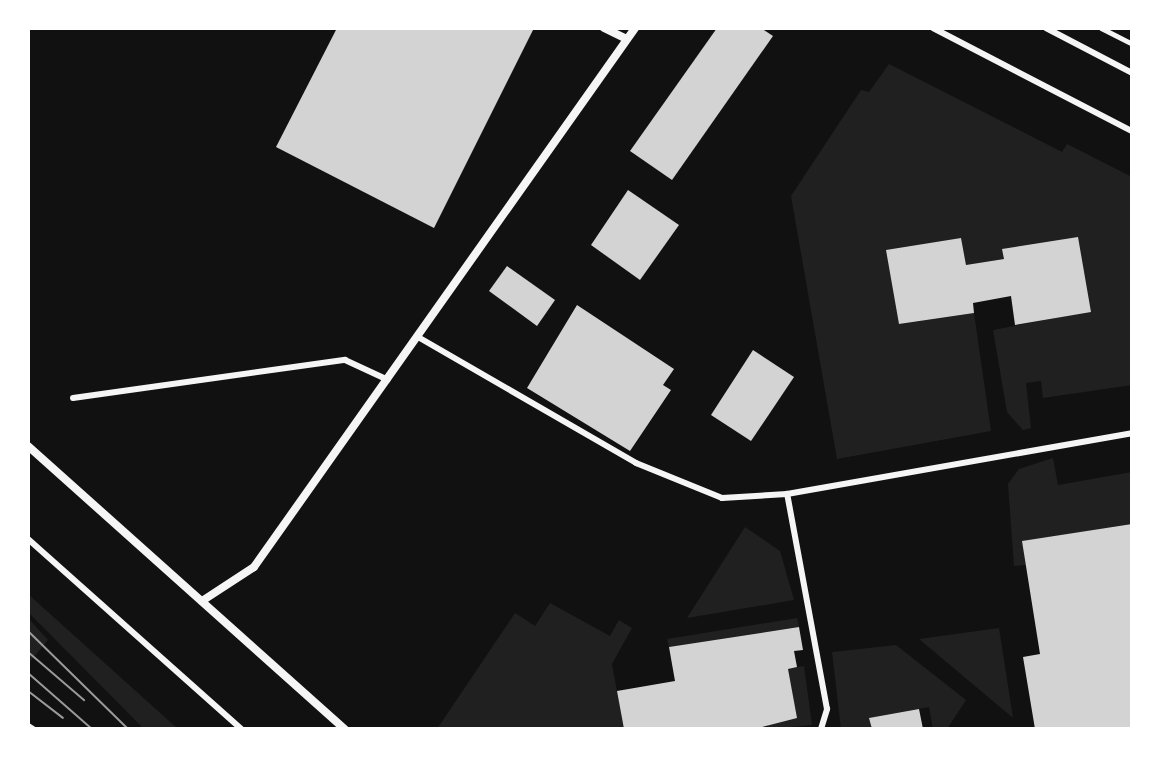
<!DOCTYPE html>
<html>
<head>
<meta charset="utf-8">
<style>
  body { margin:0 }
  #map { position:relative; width:1160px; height:757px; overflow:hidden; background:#111; font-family:"Public Sans",sans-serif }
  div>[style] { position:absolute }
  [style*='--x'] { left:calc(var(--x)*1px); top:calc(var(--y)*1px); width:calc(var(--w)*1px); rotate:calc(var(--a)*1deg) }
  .green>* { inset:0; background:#202020 }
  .building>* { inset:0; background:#d3d3d3 }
  .path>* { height:5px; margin:-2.5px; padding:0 2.5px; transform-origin:2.5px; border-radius:2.5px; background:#f5f5f5 }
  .service>* { height:6px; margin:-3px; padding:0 3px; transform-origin:3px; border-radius:3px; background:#f5f5f5 }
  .minor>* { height:8px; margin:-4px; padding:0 4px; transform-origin:4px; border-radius:4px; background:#f5f5f5 }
  .tram>* { height:2px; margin:-1px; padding:0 1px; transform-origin:1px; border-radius:1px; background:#9a9a9a }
  span { translate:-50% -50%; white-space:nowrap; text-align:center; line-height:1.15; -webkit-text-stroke:8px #fff; paint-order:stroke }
  .frame { position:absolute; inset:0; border:30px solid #fff; pointer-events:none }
</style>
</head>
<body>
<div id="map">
  <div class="green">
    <div style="clip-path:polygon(889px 64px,1062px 152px,1067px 144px,1132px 177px,1132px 385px,1043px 398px,1041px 381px,1026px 383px,1031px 428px,1023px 430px,1007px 412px,993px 330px,1091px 311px,1004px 259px,966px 265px,961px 238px,887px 251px,900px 324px,974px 313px,991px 431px,837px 459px,791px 196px,861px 90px,869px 92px)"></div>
    <div style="clip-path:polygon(1053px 458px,1058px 485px,1132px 472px,1132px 524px,1023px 541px,1026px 565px,1014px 566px,1008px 484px,1019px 469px)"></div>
    <div style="clip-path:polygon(745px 527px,780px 551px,794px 600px,687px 618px)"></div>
    <div style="clip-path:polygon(28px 594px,178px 729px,144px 729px,28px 612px)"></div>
    <div style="clip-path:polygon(550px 603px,610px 636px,619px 620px,632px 628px,612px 664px,624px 729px,437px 729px,515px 613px,535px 626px)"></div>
    <div style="clip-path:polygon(28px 618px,48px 640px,28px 664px)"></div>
    <div style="clip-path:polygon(797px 618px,799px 627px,669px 647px,667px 639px)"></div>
    <div style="clip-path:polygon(999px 628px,1013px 718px,919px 639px)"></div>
    <div style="clip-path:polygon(896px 645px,966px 700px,947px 729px,933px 729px,929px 707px,870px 718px,872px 729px,841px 729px,832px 652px)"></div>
    <div style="clip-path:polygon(804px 666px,812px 725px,769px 729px,767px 722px,796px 717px,788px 669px)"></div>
  </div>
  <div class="building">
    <div style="clip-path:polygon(337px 28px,534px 28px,434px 228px,276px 147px)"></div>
    <div style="clip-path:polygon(717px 28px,761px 28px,773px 36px,672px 180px,630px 151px)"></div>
    <div style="clip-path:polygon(628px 190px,679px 225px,640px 280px,591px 245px)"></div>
    <div style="clip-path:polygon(1078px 237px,1091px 312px,1015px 325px,1011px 296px,973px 303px,974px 313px,899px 324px,886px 250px,961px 238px,966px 265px,1004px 259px,1002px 249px)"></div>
    <div style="clip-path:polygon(507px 266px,555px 300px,537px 326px,489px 291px)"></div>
    <div style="clip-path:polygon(577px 305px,674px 369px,663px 385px,671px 390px,630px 451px,527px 388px)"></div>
    <div style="clip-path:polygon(753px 350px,794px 377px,751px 441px,711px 415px)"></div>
    <div style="clip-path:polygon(1132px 524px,1132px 729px,1035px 729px,1023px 657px,1040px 654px,1022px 541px)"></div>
    <div style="clip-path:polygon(799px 627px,803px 650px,794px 651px,797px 667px,788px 669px,797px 718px,754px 729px,624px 729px,617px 691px,675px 681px,669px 647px)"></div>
    <div style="clip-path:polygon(919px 709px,923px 729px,872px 729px,869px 718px)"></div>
  </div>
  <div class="path">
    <div style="--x:1101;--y:28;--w:35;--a:27"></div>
    <div style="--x:28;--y:725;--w:7;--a:34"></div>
  </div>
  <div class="service">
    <div style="--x:933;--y:28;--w:224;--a:27.4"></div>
    <div style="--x:1046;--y:28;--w:97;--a:27.6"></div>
    <div style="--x:418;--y:337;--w:252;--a:30"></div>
    <div style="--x:636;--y:463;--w:93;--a:22.1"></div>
    <div style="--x:722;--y:498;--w:65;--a:-3.5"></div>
    <div style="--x:73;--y:398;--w:275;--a:-8"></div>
    <div style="--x:345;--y:360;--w:47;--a:24.9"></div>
    <div style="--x:28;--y:539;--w:285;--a:41.7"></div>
    <div style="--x:821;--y:729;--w:21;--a:-73"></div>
    <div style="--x:827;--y:709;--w:219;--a:-100.5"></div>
    <div style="--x:787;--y:494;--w:350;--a:-10"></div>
  </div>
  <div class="minor">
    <div style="--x:604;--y:28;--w:25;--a:26"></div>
    <div style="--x:28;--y:446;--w:425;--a:41.8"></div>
    <div style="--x:202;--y:601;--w:62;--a:-33.2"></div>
    <div style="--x:254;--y:567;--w:660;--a:-54.74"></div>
  </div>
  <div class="tram">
    <div style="--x:28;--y:631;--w:140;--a:44.4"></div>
    <div style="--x:28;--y:652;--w:74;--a:40.6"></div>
    <div style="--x:28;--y:673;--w:85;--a:41.2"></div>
    <div style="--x:28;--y:691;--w:44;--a:37.6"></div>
  </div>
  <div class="frame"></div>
</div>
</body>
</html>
